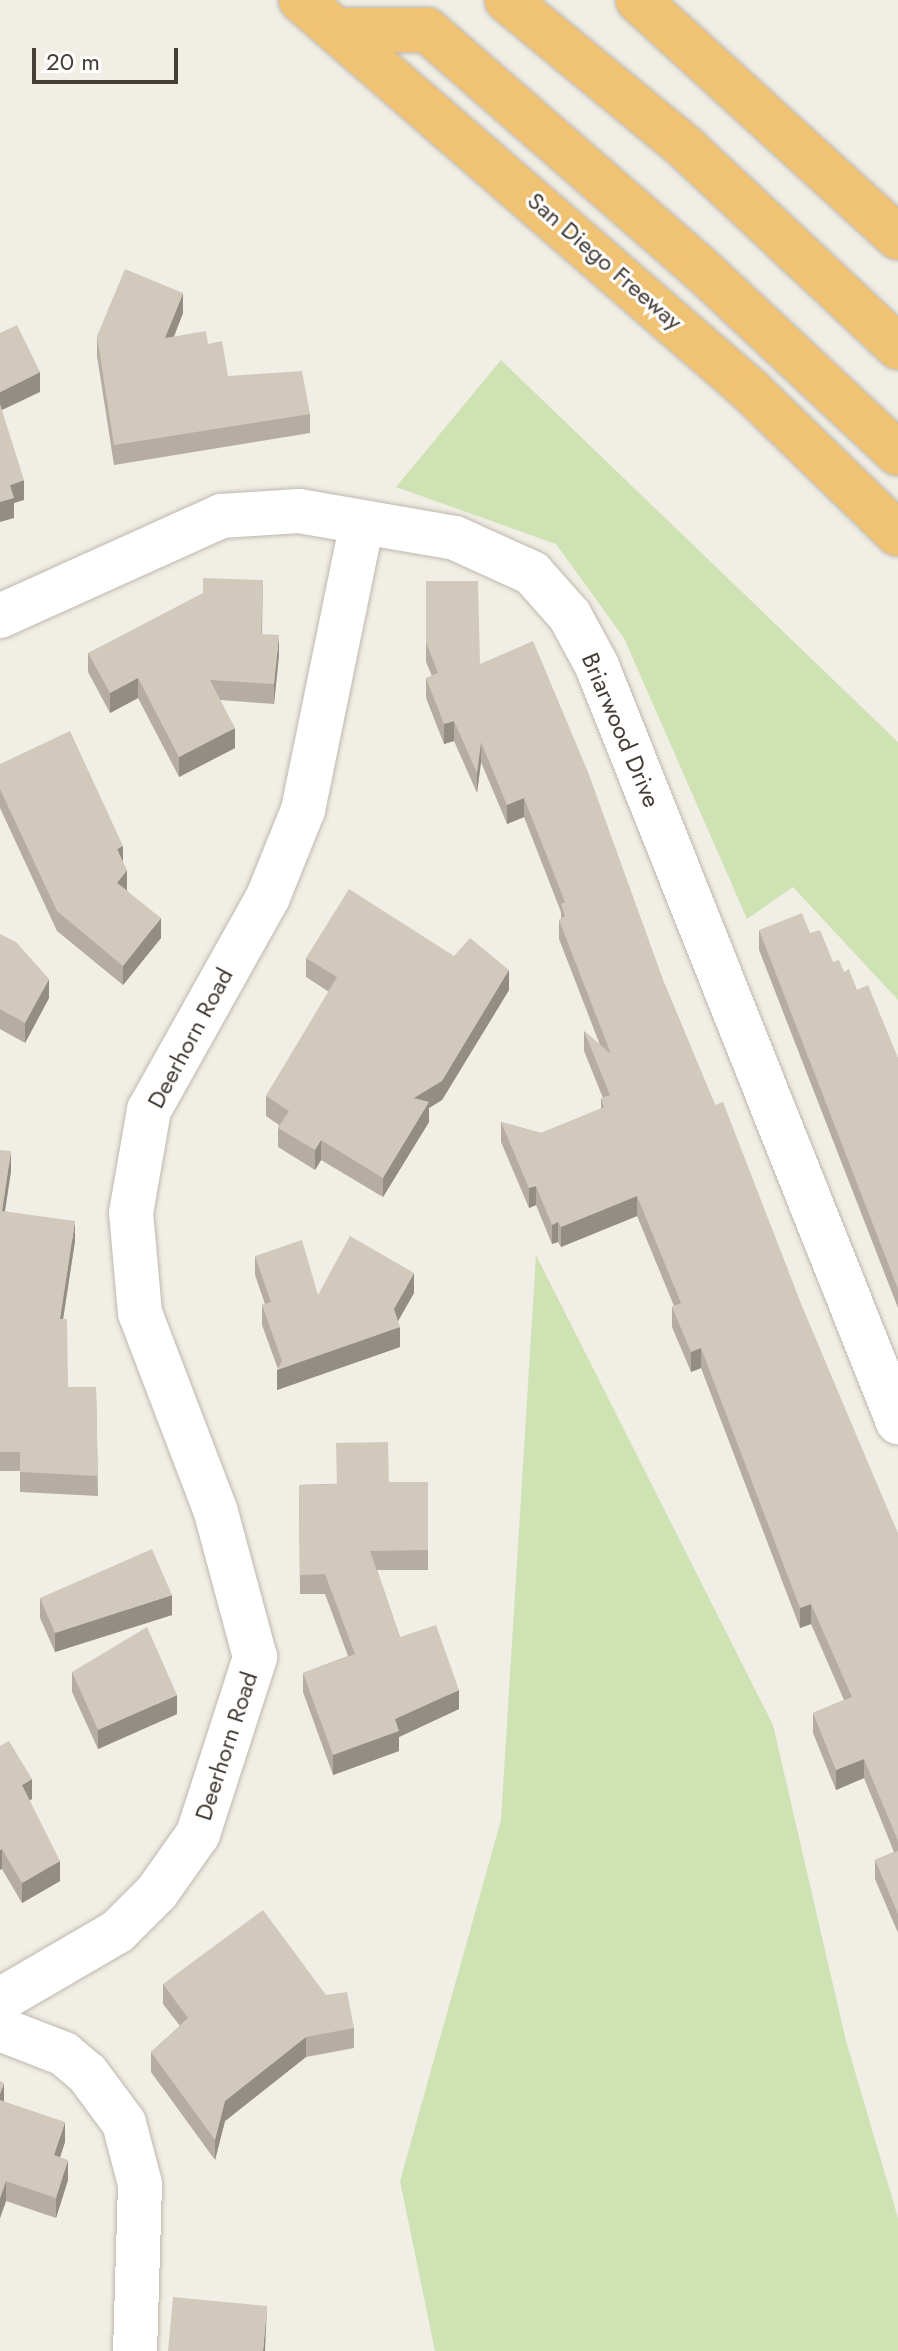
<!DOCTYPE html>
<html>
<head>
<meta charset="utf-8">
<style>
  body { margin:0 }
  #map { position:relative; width:898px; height:2351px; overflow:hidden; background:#f1eee6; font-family:Jost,sans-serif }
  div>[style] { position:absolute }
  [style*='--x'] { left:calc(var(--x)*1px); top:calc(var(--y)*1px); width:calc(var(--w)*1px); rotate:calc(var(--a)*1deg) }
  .green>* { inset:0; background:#cee2b3 }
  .roads { filter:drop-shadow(0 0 2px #bfb8ad) drop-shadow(0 0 2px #bfb8ad) }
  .street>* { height:44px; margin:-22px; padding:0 22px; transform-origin:22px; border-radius:22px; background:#fff }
  .highway>* { height:44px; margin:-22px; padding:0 22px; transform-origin:22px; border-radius:22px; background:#f0c273 }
  .wall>* { inset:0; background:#b5ada3 }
  .shaded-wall>* { inset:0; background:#938d84 }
  .building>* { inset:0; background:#d2c9bd }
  span { translate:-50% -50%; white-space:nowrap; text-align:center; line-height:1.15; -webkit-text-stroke:6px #fff; paint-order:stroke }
  .street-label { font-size:24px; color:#443e36 }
  .scale { position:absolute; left:32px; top:48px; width:146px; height:36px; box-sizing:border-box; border:4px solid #443e36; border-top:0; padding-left:10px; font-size:24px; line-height:28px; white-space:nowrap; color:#443e36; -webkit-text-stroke:6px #fff; paint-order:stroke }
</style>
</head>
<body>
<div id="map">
  <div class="green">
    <div style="clip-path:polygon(501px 360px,898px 742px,898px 1000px,793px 887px,747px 919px,624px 638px,556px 544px,396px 487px)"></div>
    <div style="clip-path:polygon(536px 1255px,773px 1725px,846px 2041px,898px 2218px,898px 2351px,435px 2351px,400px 2181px,501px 1820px)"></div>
  </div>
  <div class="roads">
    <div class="street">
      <div style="--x:0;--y:616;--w:243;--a:-24.3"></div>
      <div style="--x:221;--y:516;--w:78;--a:-3.7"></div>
      <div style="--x:299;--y:511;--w:158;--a:9.8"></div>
      <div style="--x:455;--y:538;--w:85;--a:24.4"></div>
      <div style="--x:532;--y:573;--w:57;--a:48.5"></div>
      <div style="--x:570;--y:616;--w:57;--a:61.6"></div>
      <div style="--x:597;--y:666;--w:814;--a:68.29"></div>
      <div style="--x:0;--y:2000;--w:135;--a:-30.2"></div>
      <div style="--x:117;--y:1932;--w:57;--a:-45"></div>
      <div style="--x:157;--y:1892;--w:71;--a:-54.7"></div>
      <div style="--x:198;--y:1834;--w:186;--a:-72.1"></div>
      <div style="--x:255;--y:1657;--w:150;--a:-105.1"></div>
      <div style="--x:216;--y:1512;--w:213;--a:-110.9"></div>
      <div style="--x:140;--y:1313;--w:100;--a:-95.1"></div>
      <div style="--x:131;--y:1213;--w:105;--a:-80.1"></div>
      <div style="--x:149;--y:1110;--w:244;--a:-60.8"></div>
      <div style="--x:268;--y:897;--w:94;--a:-68.1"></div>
      <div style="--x:303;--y:810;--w:293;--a:-78.4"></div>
      <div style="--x:0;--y:2029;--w:69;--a:21.3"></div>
      <div style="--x:64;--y:2054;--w:30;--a:40"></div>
      <div style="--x:87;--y:2073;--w:62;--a:53.5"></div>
      <div style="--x:124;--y:2123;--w:63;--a:75.3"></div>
      <div style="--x:140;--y:2184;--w:167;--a:91.7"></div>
    </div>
    <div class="highway">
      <div style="--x:301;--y:0;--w:595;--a:40.98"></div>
      <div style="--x:750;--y:390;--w:206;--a:44.2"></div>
      <div style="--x:507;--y:0;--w:229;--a:39.5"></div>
      <div style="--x:684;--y:146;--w:294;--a:43.2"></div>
      <div style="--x:638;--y:0;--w:352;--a:42.4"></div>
      <div style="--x:337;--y:30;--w:90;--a:0"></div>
      <div style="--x:427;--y:30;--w:362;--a:41.1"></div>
      <div style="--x:700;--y:268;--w:271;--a:43.1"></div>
    </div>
  </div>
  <div class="wall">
    <div style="clip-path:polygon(183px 313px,174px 337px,208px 344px,228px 376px,310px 414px,310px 433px,114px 465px,97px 356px,97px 336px)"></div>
    <div style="clip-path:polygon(263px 580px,262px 634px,279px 655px,274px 704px,220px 700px,235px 748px,179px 777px,138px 698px,110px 713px,88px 672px,88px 653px)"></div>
    <div style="clip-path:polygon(426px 581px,480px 664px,665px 985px,715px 1105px,898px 1534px,898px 1933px,875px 1879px,875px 1860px,894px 1852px,864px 1778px,836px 1790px,813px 1733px,813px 1713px,844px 1700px,811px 1624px,800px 1628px,701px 1368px,691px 1372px,672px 1327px,672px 1307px,674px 1306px,637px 1216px,561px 1247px,558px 1242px,552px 1244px,536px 1205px,529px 1208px,501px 1142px,501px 1122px,541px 1133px,601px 1109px,601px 1098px,603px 1098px,584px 1051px,584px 1031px,600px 1045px,559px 939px,559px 920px,561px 919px,561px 912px,524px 817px,507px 824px,481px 762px,477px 793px,454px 741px,444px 744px,426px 698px,426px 678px,432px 676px,426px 662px)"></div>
    <div style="clip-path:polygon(0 764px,123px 862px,127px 890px,161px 938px,123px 985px,57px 931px,0 808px)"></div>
    <div style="clip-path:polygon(759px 930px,810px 933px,833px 962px,844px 972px,857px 990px,898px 1058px,898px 1308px,759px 950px)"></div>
    <div style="clip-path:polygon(0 934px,49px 998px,25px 1043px,0 1029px)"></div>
    <div style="clip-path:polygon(454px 956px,509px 990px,442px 1100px,429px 1108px,429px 1122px,383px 1197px,321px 1160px,315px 1170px,278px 1147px,278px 1128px,279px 1125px,266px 1116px,266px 1096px,329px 992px,306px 977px,306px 958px)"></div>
    <div style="clip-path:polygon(0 1150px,11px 1171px,5px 1211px,75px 1241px,63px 1319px,68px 1387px,96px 1387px,98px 1496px,20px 1492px,20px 1471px,0 1471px)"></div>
    <div style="clip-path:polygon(255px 1256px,318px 1295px,414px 1293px,398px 1321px,400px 1347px,277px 1390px,278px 1369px,262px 1325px,262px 1305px,265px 1304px,255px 1275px)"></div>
    <div style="clip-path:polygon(389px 1482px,428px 1482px,428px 1570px,377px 1570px,400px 1637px,459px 1709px,399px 1737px,399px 1751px,333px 1775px,303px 1692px,303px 1673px,348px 1656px,325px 1594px,300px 1594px,299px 1485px)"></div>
    <div style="clip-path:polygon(40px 1598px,172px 1615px,55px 1652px,40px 1618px)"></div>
    <div style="clip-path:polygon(72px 1672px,177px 1714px,98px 1749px,72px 1692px)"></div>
    <div style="clip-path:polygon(0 1746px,32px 1799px,29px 1800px,60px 1881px,22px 1903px,2px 1869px)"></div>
    <div style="clip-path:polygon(163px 1984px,326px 1995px,354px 2028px,354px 2048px,306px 2057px,225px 2121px,215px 2160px,151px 2072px,151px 2052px,180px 2026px,163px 2004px)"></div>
    <div style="clip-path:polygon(0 2081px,4px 2102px,65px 2142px,60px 2157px,68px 2180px,56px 2218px,6px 2201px,0 2218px)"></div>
  </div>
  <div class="shaded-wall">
    <div style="clip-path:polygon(183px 293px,183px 313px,165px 358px,165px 338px)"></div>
    <div style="clip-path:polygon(40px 372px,40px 392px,0 411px,0 392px)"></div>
    <div style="clip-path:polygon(24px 480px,24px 500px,14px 503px,14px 518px,0 522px,0 502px,10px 485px)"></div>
    <div style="clip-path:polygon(279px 635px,279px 655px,274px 704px,274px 684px)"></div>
    <div style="clip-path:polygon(138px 678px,138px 698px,110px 713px,110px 693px)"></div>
    <div style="clip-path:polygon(454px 721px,454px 741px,444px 744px,444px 724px)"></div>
    <div style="clip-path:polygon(235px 728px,235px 748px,179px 777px,179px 757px)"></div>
    <div style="clip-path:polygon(481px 742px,481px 762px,477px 793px,477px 773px)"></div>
    <div style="clip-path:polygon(524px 798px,524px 817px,507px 824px,507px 805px)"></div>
    <div style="clip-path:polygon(123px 846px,123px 865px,117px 849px)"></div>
    <div style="clip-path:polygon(127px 870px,127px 890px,117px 883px)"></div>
    <div style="clip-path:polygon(161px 918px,161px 938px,123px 985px,123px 966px)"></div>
    <div style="clip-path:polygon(509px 970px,509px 990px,442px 1100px,429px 1108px,429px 1122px,383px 1197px,383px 1178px,414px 1098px)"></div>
    <div style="clip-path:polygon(49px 979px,49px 998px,25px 1043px,25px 1023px)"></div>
    <div style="clip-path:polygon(321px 1140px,321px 1160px,315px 1170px,315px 1150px)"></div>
    <div style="clip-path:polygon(11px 1151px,11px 1171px,2px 1230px,2px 1211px)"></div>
    <div style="clip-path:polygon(536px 1186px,536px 1205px,529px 1208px,529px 1188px)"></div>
    <div style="clip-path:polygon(637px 1196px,637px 1216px,561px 1247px,561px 1227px)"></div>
    <div style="clip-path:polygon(75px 1221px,75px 1241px,60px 1339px,60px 1319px)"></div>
    <div style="clip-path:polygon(558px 1222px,558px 1242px,552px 1244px,552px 1225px)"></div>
    <div style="clip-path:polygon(414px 1273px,414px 1293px,394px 1328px,394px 1309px)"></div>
    <div style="clip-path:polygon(400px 1327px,400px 1347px,277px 1390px,277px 1370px)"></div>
    <div style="clip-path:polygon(701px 1348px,701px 1368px,691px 1372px,691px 1352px)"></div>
    <div style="clip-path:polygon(172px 1595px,172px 1615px,55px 1652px,55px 1633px)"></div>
    <div style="clip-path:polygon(811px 1604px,811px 1624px,800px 1628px,800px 1608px)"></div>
    <div style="clip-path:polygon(459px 1690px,459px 1709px,399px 1737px,399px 1751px,333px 1775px,333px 1755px,395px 1719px)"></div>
    <div style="clip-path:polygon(177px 1695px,177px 1714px,98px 1749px,98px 1730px)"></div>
    <div style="clip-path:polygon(864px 1759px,864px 1778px,836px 1790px,836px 1770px)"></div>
    <div style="clip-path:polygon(32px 1779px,32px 1799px,22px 1805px,22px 1785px)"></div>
    <div style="clip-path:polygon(2px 1849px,2px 1869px,0 1870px,0 1850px)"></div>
    <div style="clip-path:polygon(60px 1861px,60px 1881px,22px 1903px,22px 1883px)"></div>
    <div style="clip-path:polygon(306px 2037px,306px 2057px,225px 2121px,215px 2160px,215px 2140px,225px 2101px)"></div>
    <div style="clip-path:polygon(4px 2083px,4px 2102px,0 2114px,0 2094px)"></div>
    <div style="clip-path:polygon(65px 2122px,65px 2142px,54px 2175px,54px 2155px)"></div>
    <div style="clip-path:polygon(68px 2160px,68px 2180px,56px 2218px,56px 2198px)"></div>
    <div style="clip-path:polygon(6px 2181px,6px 2201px,0 2218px,0 2198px)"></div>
    <div style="clip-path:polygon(267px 2306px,265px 2351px,263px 2351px)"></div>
  </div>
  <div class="building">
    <div style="clip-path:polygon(125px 269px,183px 293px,165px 338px,206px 331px,208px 344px,222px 341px,228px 376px,302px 371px,310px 414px,114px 445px,97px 336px)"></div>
    <div style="clip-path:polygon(17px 325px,40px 372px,0 392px,0 333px)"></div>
    <div style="clip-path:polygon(0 404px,24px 480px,10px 485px,14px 498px,0 502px)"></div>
    <div style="clip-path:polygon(203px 578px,263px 580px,261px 634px,279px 635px,274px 684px,210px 680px,235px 728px,179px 757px,138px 678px,110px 693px,88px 653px,203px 593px)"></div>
    <div style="clip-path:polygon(426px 581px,478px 581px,480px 664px,533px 641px,588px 772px,665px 985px,715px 1105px,723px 1102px,802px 1306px,898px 1534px,898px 1841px,864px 1759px,836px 1770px,813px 1713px,852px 1697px,811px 1604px,800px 1608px,701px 1348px,691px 1352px,672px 1307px,681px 1303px,637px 1196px,561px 1227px,558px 1222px,552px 1225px,536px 1186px,529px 1188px,501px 1122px,541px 1133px,604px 1107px,601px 1098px,610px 1095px,584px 1031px,611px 1054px,559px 920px,565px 916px,561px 904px,565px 902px,524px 798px,507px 805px,481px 742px,477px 773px,454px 721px,444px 724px,426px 678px,438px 673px,426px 642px)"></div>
    <div style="clip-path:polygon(70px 731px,123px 846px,117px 849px,127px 870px,117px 883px,161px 918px,123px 966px,57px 911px,0 789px,0 764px)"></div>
    <div style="clip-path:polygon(349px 889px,454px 956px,470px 938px,509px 970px,442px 1081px,414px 1098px,429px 1102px,383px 1178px,321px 1140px,315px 1150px,278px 1128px,289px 1111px,266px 1096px,337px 977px,306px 958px)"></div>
    <div style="clip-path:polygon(802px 913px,810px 933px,820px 930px,833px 962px,839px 960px,844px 972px,849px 969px,857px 990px,868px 985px,898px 1058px,898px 1289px,759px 930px)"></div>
    <div style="clip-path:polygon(0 934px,16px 942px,49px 979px,25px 1023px,0 1009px)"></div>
    <div style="clip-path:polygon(0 1150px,11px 1151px,2px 1211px,75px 1221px,60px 1319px,67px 1319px,68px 1387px,96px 1387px,98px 1476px,20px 1472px,20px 1452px,0 1452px)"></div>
    <div style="clip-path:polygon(350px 1236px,414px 1273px,394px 1309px,400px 1327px,277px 1370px,282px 1361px,262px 1305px,271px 1302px,255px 1256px,302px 1240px,318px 1295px)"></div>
    <div style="clip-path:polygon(388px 1442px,389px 1482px,428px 1482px,428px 1550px,370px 1551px,400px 1637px,436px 1625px,459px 1690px,395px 1719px,399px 1731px,333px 1755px,303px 1673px,355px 1654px,325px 1574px,300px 1575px,299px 1485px,337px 1484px,336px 1443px)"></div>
    <div style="clip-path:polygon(152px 1549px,172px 1595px,55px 1633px,40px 1598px)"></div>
    <div style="clip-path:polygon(147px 1627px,177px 1695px,98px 1730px,72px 1672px)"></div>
    <div style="clip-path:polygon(9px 1741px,32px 1779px,22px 1785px,60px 1861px,22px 1883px,2px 1849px,0 1850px,0 1746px)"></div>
    <div style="clip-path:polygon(898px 1851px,898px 1914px,875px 1860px)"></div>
    <div style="clip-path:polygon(263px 1910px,326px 1995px,347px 1992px,354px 2028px,306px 2037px,225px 2101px,215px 2140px,151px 2052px,188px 2018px,163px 1984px)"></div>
    <div style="clip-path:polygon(0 2081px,4px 2083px,0 2094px)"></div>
    <div style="clip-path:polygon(0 2100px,65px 2122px,54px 2155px,68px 2160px,56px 2198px,6px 2181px,0 2198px)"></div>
    <div style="clip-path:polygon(173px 2297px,267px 2306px,263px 2351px,168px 2351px)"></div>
  </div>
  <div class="street-label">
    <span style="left:605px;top:261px;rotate:41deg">San Diego Freeway</span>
    <span style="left:621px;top:730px;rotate:67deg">Briarwood Drive</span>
    <span style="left:190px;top:1038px;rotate:-62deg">Deerhorn Road</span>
    <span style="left:226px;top:1746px;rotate:-72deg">Deerhorn Road</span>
  </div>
  <div class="scale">20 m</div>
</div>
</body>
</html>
